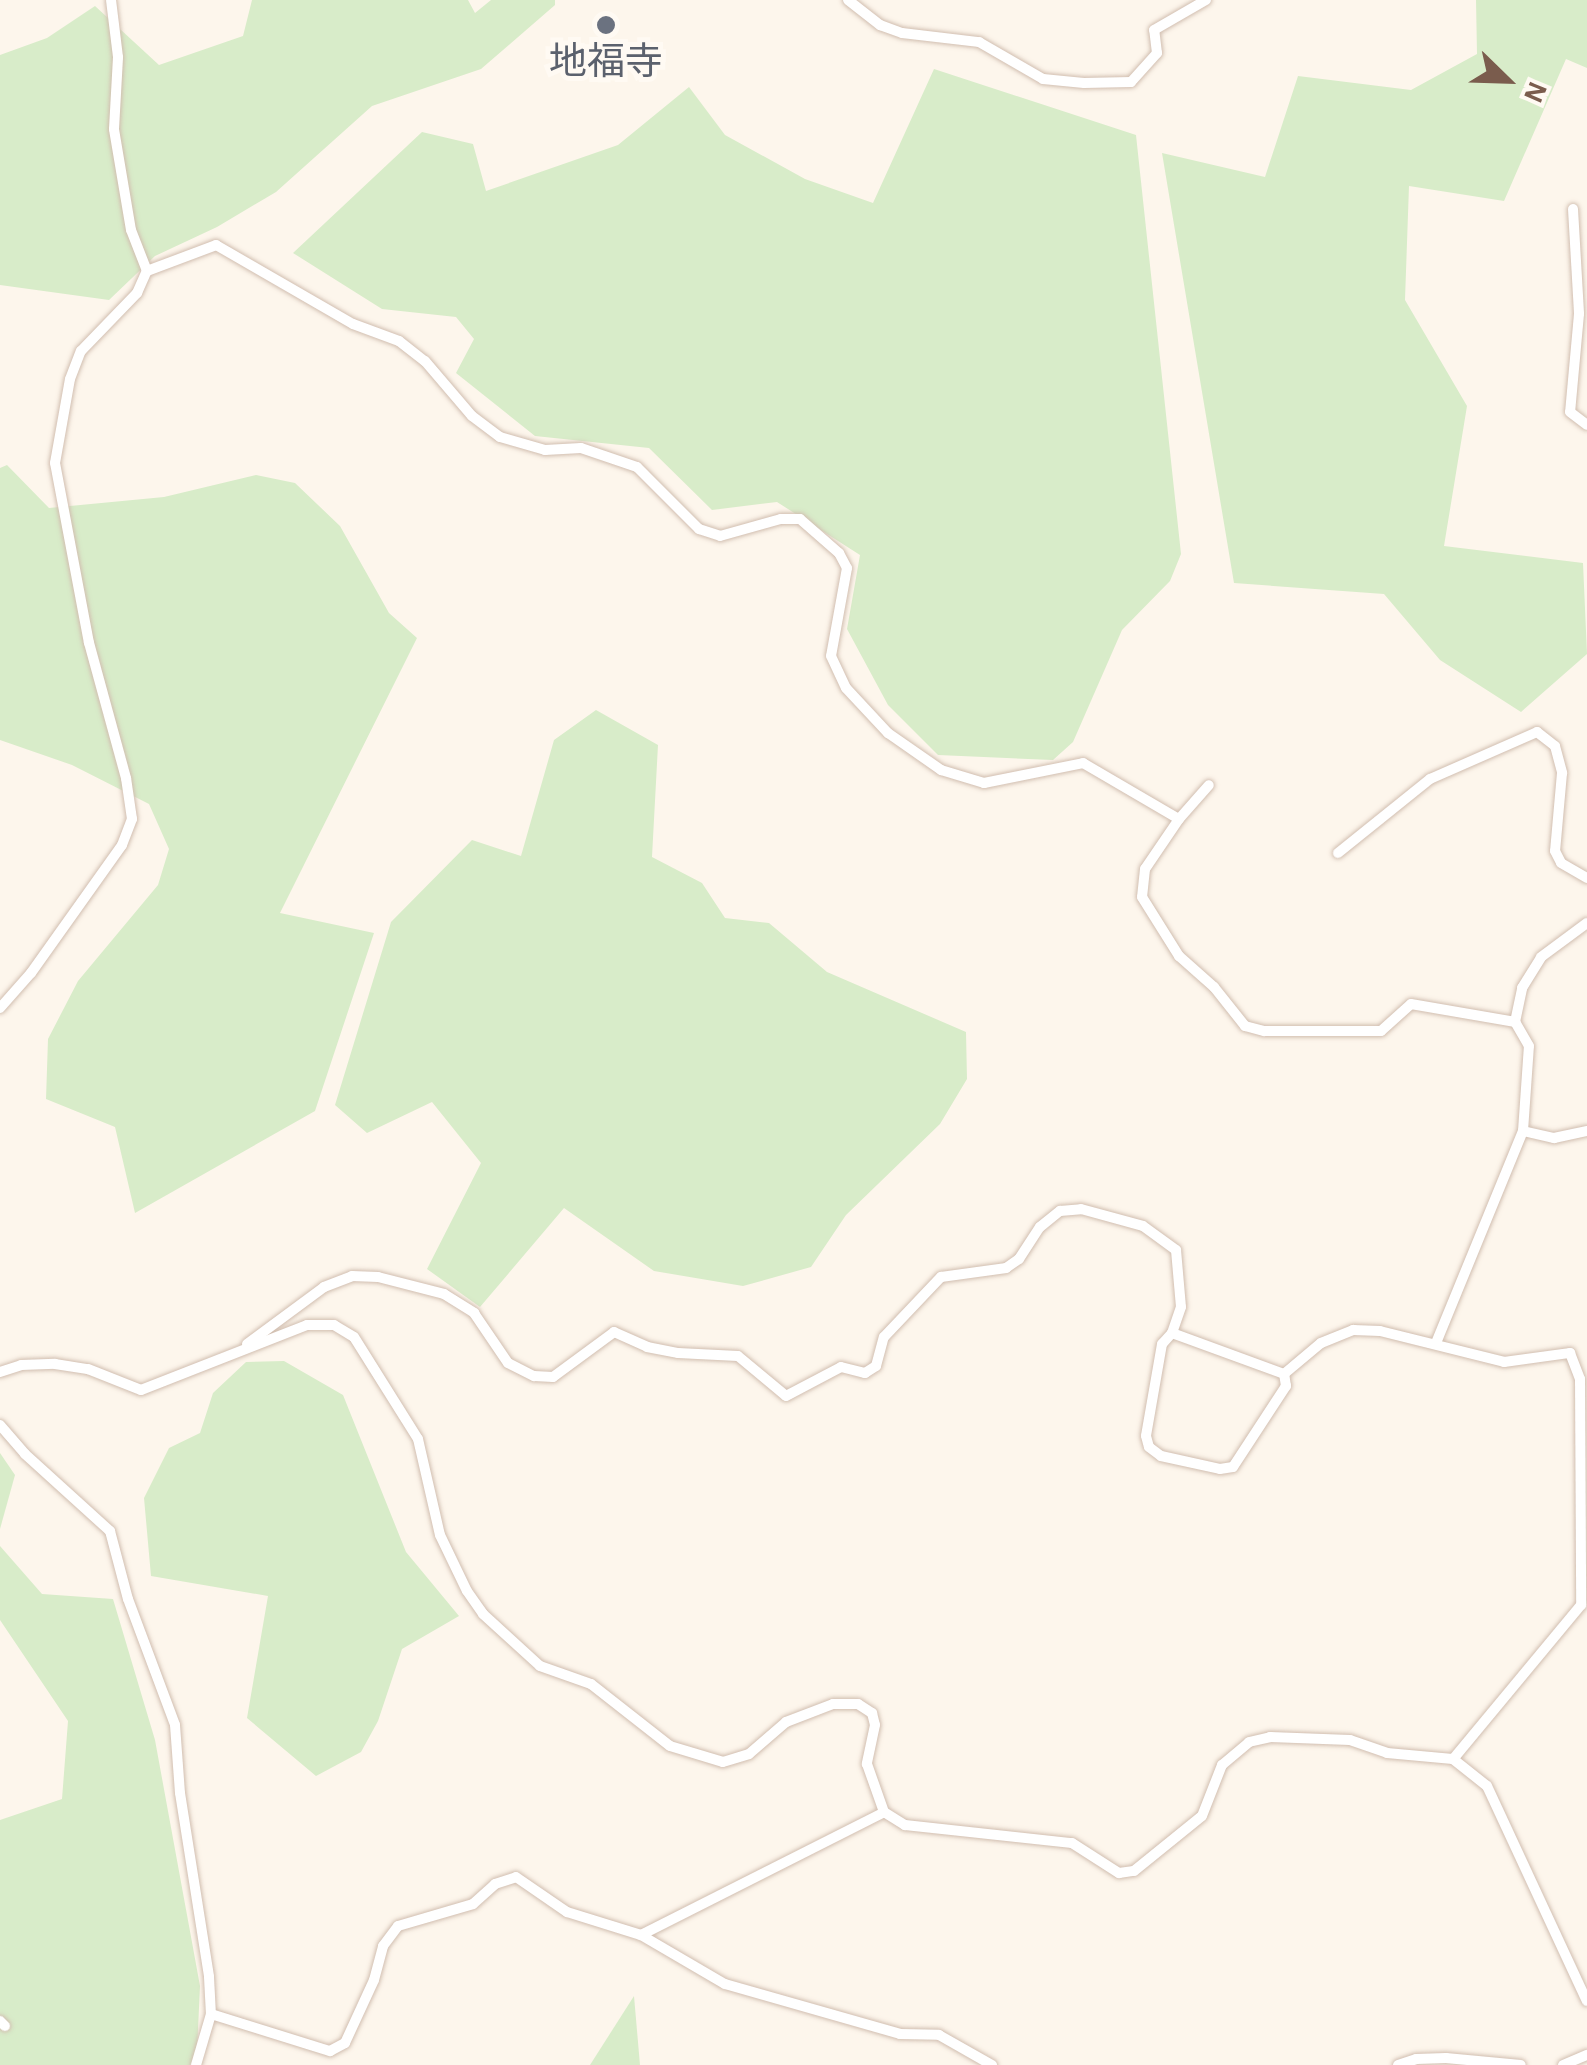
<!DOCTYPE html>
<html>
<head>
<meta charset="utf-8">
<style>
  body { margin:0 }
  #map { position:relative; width:1587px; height:2065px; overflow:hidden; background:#fdf6ec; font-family:"Alegreya Sans","Noto Sans JP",sans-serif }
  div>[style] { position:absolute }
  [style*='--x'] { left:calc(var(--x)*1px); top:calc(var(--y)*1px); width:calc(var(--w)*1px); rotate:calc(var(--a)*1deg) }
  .green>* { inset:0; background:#d8ecc9 }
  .roads { filter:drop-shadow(0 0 2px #d1beb0) drop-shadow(0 0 2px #d1beb0) }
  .minor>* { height:10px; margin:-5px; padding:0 5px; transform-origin:5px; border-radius:5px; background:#fff }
  .dots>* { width:28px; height:28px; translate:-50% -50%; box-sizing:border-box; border:5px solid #fffaf3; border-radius:50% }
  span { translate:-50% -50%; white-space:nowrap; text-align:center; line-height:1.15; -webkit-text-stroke:10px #fffaf3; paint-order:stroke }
  .worship-label { font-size:38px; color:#5b616d }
  .north { position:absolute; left:1457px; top:30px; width:100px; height:100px; -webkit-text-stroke:8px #fffaf3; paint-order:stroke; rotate:113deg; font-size:28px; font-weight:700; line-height:40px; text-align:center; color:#7a5c4d }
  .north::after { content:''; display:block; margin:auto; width:35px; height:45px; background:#7a5c4d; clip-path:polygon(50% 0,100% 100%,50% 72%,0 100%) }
</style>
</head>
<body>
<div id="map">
  <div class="green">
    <div style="clip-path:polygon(252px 0,468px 0,475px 13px,491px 0,555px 0,555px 5px,481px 69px,372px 106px,276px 192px,217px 227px,155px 256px,109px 300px,0 285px,0 55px,47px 38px,95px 6px,159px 65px,243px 36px)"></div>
    <div style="clip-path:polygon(1476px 0,1587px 0,1587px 68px,1566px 59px,1504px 201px,1409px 186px,1405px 300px,1467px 406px,1444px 546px,1583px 563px,1587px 654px,1521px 712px,1440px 660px,1384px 594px,1234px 583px,1162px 153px,1265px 177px,1298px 76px,1411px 90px,1477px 54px)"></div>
    <div style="clip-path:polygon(934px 69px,1136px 135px,1181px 554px,1170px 581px,1122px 630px,1073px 742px,1053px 760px,938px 755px,888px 705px,847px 629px,860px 555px,777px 502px,712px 510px,649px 448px,535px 436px,456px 373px,474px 339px,456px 317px,382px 309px,293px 253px,422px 132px,473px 144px,486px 191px,618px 145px,689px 87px,725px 135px,805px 179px,873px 203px)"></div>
    <div style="clip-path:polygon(7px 465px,49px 508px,164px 497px,256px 475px,295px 483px,340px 526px,389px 613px,417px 638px,280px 913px,374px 933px,315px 1111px,135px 1213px,115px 1127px,46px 1099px,48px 1039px,78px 981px,158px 885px,169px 849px,149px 804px,72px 765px,0 740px,0 468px)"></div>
    <div style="clip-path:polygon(596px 710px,658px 745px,652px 857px,702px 883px,725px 918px,769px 923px,827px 972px,966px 1032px,967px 1079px,940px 1124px,846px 1215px,811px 1267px,743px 1286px,654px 1271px,564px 1208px,480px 1307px,427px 1269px,481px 1163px,432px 1102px,367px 1133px,335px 1105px,391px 922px,472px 840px,521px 856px,554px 740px)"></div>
    <div style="clip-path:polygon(284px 1361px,343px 1395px,406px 1552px,459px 1616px,402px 1649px,378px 1721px,361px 1752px,316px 1776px,247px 1718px,268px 1596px,151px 1576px,144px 1498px,169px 1448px,200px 1433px,213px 1393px,246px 1362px)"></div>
    <div style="clip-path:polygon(0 1453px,15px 1475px,0 1529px)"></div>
    <div style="clip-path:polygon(0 1546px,42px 1594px,113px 1599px,155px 1740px,200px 1986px,197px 2051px,190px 2065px,0 2065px,0 1820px,62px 1799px,68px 1721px,0 1620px)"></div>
    <div style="clip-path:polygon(634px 1996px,640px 2065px,590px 2065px)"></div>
  </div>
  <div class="roads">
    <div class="minor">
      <div style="--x:848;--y:0;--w:41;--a:38"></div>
      <div style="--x:880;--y:25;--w:23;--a:20"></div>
      <div style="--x:902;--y:33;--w:78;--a:6.7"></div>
      <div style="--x:979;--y:42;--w:74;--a:30"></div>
      <div style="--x:1043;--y:79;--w:41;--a:5.6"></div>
      <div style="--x:1084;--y:83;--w:47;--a:-1.2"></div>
      <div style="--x:1131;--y:82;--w:39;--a:-48"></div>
      <div style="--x:1157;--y:53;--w:23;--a:-97"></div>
      <div style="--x:1154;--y:30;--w:60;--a:-30"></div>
      <div style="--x:1573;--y:209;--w:105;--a:86.7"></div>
      <div style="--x:1579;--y:314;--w:98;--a:95.2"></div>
      <div style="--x:1570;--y:412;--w:21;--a:37"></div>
      <div style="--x:147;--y:271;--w:74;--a:-20.6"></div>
      <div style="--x:216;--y:245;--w:158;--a:30"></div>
      <div style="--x:353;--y:324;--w:49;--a:20.3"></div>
      <div style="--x:399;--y:341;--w:33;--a:38"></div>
      <div style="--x:425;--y:361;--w:72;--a:49.5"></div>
      <div style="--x:472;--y:416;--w:35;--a:37"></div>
      <div style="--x:500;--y:437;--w:47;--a:16.1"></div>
      <div style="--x:545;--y:450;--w:36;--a:-3"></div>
      <div style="--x:581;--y:448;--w:59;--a:18.7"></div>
      <div style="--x:637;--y:467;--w:88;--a:45"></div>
      <div style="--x:699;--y:529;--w:22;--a:18"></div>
      <div style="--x:720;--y:536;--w:63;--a:-15.6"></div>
      <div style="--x:781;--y:519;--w:19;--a:0"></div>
      <div style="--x:800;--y:519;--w:52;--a:41.1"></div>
      <div style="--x:839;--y:553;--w:17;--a:62"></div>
      <div style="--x:847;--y:568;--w:89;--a:100.3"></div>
      <div style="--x:831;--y:656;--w:35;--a:65"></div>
      <div style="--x:846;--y:688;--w:62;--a:47"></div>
      <div style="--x:888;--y:733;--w:65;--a:34.9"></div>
      <div style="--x:941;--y:770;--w:45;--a:16.8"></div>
      <div style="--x:984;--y:783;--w:101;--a:-11.4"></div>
      <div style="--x:1083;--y:763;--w:111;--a:30.3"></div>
      <div style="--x:1179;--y:819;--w:60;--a:124.2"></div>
      <div style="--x:1145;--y:869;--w:28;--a:96"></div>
      <div style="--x:1142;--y:897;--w:70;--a:57.9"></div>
      <div style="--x:1179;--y:956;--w:47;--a:41.5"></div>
      <div style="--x:1214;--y:987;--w:50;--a:51.5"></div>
      <div style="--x:1245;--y:1026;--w:20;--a:15"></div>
      <div style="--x:1264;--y:1031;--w:117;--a:0"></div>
      <div style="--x:1381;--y:1031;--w:40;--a:-42"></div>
      <div style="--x:1411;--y:1004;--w:106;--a:9.8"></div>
      <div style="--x:1179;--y:819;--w:45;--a:-48.6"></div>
      <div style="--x:1338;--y:853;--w:118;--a:-38.8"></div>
      <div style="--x:1430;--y:779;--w:117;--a:-23.7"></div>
      <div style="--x:1537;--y:732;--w:23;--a:38"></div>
      <div style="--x:1555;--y:746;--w:28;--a:75"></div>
      <div style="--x:1562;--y:773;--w:78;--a:95.1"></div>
      <div style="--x:1555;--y:851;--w:13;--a:63"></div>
      <div style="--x:1561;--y:863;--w:30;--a:30"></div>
      <div style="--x:0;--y:1008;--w:47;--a:-48.5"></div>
      <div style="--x:31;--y:973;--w:157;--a:-54.6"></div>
      <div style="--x:122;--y:845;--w:28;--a:-69"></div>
      <div style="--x:132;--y:819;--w:41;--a:-98.3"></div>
      <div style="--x:126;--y:778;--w:140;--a:-105.3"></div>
      <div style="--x:89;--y:643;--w:183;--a:-100.7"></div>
      <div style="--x:55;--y:463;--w:85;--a:-79.9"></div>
      <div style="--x:70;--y:379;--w:30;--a:-69"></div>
      <div style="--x:81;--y:351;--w:81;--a:-46"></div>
      <div style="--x:137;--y:293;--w:24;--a:-66"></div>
      <div style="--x:147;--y:271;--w:44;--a:-111.3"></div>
      <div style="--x:131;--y:230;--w:102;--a:-99.6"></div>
      <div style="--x:114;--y:129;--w:72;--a:-86.8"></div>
      <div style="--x:118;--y:57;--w:57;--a:-97"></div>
      <div style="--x:1523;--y:1131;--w:32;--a:13"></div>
      <div style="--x:1554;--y:1138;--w:34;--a:-12"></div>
      <div style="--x:1172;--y:1333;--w:15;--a:132"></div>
      <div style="--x:1162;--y:1344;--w:93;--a:99.9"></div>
      <div style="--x:1146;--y:1436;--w:11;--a:75"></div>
      <div style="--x:1149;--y:1447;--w:15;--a:37"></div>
      <div style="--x:1161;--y:1456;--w:60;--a:12.4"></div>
      <div style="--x:1220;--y:1469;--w:13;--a:-9"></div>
      <div style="--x:1233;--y:1467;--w:97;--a:-56.8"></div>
      <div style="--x:1286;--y:1386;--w:12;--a:-99"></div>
      <div style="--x:1436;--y:1343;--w:229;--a:-67.7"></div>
      <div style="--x:1523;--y:1131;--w:85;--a:-86"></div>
      <div style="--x:1529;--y:1046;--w:28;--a:-120"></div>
      <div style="--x:1515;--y:1022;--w:35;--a:-78"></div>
      <div style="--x:1522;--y:988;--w:36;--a:-58"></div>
      <div style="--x:1541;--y:957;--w:57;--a:-36.5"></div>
      <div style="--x:247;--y:1344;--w:96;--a:-36.5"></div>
      <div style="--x:324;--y:1287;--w:30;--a:-21"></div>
      <div style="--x:352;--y:1276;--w:26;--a:2"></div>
      <div style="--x:378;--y:1277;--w:68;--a:14.4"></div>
      <div style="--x:444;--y:1294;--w:36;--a:32"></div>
      <div style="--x:474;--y:1313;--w:60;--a:55.8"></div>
      <div style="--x:508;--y:1363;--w:29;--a:27"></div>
      <div style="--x:534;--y:1376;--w:19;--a:3"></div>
      <div style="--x:553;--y:1377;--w:76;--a:-36.4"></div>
      <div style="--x:614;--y:1332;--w:36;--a:24"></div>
      <div style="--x:647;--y:1347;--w:32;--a:11"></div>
      <div style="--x:678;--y:1353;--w:60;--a:2.9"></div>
      <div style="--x:738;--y:1356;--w:62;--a:39.8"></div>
      <div style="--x:786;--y:1396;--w:62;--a:-27.8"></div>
      <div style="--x:841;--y:1367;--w:25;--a:14"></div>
      <div style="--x:865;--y:1373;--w:13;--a:-32"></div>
      <div style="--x:876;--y:1366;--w:30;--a:-75"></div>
      <div style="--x:884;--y:1337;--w:83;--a:-46.5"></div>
      <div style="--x:941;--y:1277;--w:66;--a:-7.9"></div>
      <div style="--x:1006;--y:1268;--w:16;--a:-35"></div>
      <div style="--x:1019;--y:1259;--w:38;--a:-57"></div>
      <div style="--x:1040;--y:1227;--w:26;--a:-39"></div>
      <div style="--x:1060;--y:1211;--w:21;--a:-5"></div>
      <div style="--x:1081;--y:1209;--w:64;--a:15.3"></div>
      <div style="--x:1143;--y:1226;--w:41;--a:36"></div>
      <div style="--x:1176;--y:1250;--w:57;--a:85"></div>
      <div style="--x:1181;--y:1307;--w:28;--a:109"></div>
      <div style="--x:1172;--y:1333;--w:119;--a:20.1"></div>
      <div style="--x:1284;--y:1374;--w:48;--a:-40"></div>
      <div style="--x:1321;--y:1343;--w:35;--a:-22"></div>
      <div style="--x:1353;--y:1330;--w:27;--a:2"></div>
      <div style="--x:1380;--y:1331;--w:128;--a:14"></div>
      <div style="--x:1504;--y:1362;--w:67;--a:-7.8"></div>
      <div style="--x:1570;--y:1353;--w:28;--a:69"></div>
      <div style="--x:1580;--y:1379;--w:226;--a:89.7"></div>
      <div style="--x:1581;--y:1605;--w:200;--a:129.7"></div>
      <div style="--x:0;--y:1372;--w:22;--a:-18"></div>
      <div style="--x:21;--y:1365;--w:34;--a:-2"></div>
      <div style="--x:55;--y:1364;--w:33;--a:9"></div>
      <div style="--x:88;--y:1369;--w:57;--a:21.6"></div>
      <div style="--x:141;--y:1390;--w:178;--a:-21.4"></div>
      <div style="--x:307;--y:1325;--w:27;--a:0"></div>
      <div style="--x:334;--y:1325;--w:23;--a:31"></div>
      <div style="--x:354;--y:1337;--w:120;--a:57.9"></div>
      <div style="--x:418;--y:1439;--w:98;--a:77.1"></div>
      <div style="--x:440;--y:1535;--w:62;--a:64.3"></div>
      <div style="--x:467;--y:1591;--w:28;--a:55"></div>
      <div style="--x:483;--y:1614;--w:77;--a:42.4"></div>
      <div style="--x:540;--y:1666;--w:54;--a:19.4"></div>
      <div style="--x:591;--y:1684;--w:100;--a:38.1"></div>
      <div style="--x:670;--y:1746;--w:55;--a:16.8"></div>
      <div style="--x:723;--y:1762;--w:27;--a:-17"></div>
      <div style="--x:749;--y:1754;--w:49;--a:-40.9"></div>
      <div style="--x:786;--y:1722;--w:50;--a:-21"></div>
      <div style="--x:833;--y:1704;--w:25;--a:0"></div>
      <div style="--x:858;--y:1704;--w:17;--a:33"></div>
      <div style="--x:872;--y:1713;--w:12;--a:76"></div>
      <div style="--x:875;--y:1725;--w:40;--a:102"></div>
      <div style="--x:867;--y:1764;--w:51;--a:70.5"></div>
      <div style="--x:884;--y:1812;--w:25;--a:32"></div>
      <div style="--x:905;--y:1825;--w:168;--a:6.2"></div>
      <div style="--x:1072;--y:1843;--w:56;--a:32.6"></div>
      <div style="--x:1119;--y:1873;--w:15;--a:-8"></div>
      <div style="--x:1134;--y:1871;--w:87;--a:-39"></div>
      <div style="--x:1202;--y:1816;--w:55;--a:-68.6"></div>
      <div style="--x:1222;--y:1765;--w:35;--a:-40"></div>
      <div style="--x:1249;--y:1742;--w:22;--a:-13"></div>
      <div style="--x:1270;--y:1737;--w:80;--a:2.1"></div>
      <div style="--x:1350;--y:1740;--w:39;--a:19"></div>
      <div style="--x:1387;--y:1753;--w:66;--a:5.2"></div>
      <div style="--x:1453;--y:1759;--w:43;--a:38.5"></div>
      <div style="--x:1487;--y:1786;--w:237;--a:65.1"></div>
      <div style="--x:0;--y:1425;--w:38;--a:49"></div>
      <div style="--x:25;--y:1454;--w:115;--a:42.2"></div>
      <div style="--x:110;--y:1531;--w:70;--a:75.2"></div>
      <div style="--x:128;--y:1599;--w:134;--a:69.5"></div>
      <div style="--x:175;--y:1725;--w:68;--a:85.8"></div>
      <div style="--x:180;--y:1793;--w:186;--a:81"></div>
      <div style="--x:209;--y:1977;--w:37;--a:87"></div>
      <div style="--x:211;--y:2014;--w:53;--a:106.4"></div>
      <div style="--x:641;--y:1935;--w:272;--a:-26.8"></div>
      <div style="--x:211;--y:2014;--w:125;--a:17.3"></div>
      <div style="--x:330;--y:2051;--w:17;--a:-28"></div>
      <div style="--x:345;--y:2043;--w:69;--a:-65.3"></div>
      <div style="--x:374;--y:1980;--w:35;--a:-75"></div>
      <div style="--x:383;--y:1946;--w:25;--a:-53"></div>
      <div style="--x:398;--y:1926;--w:78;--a:-16.3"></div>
      <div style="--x:473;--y:1904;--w:30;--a:-42"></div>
      <div style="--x:495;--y:1884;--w:22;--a:-18"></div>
      <div style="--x:516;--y:1877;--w:62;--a:34.5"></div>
      <div style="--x:567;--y:1912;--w:77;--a:17.3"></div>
      <div style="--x:641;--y:1935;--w:97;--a:30.3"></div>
      <div style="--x:725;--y:1984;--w:182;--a:15.9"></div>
      <div style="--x:900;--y:2034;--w:39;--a:1"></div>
      <div style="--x:939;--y:2035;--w:61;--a:29.5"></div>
      <div style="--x:0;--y:2021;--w:7;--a:45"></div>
      <div style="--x:1398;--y:2065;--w:19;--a:-18"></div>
      <div style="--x:1416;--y:2059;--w:30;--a:-2"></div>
      <div style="--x:1446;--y:2058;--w:75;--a:5.3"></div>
      <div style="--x:1563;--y:2065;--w:26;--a:-23"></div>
    </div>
  </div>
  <div class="dots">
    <div style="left:606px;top:25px;background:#6b7280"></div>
  </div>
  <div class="worship-label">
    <span style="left:606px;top:64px">地福寺</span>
  </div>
  <div class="north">N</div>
</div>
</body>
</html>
